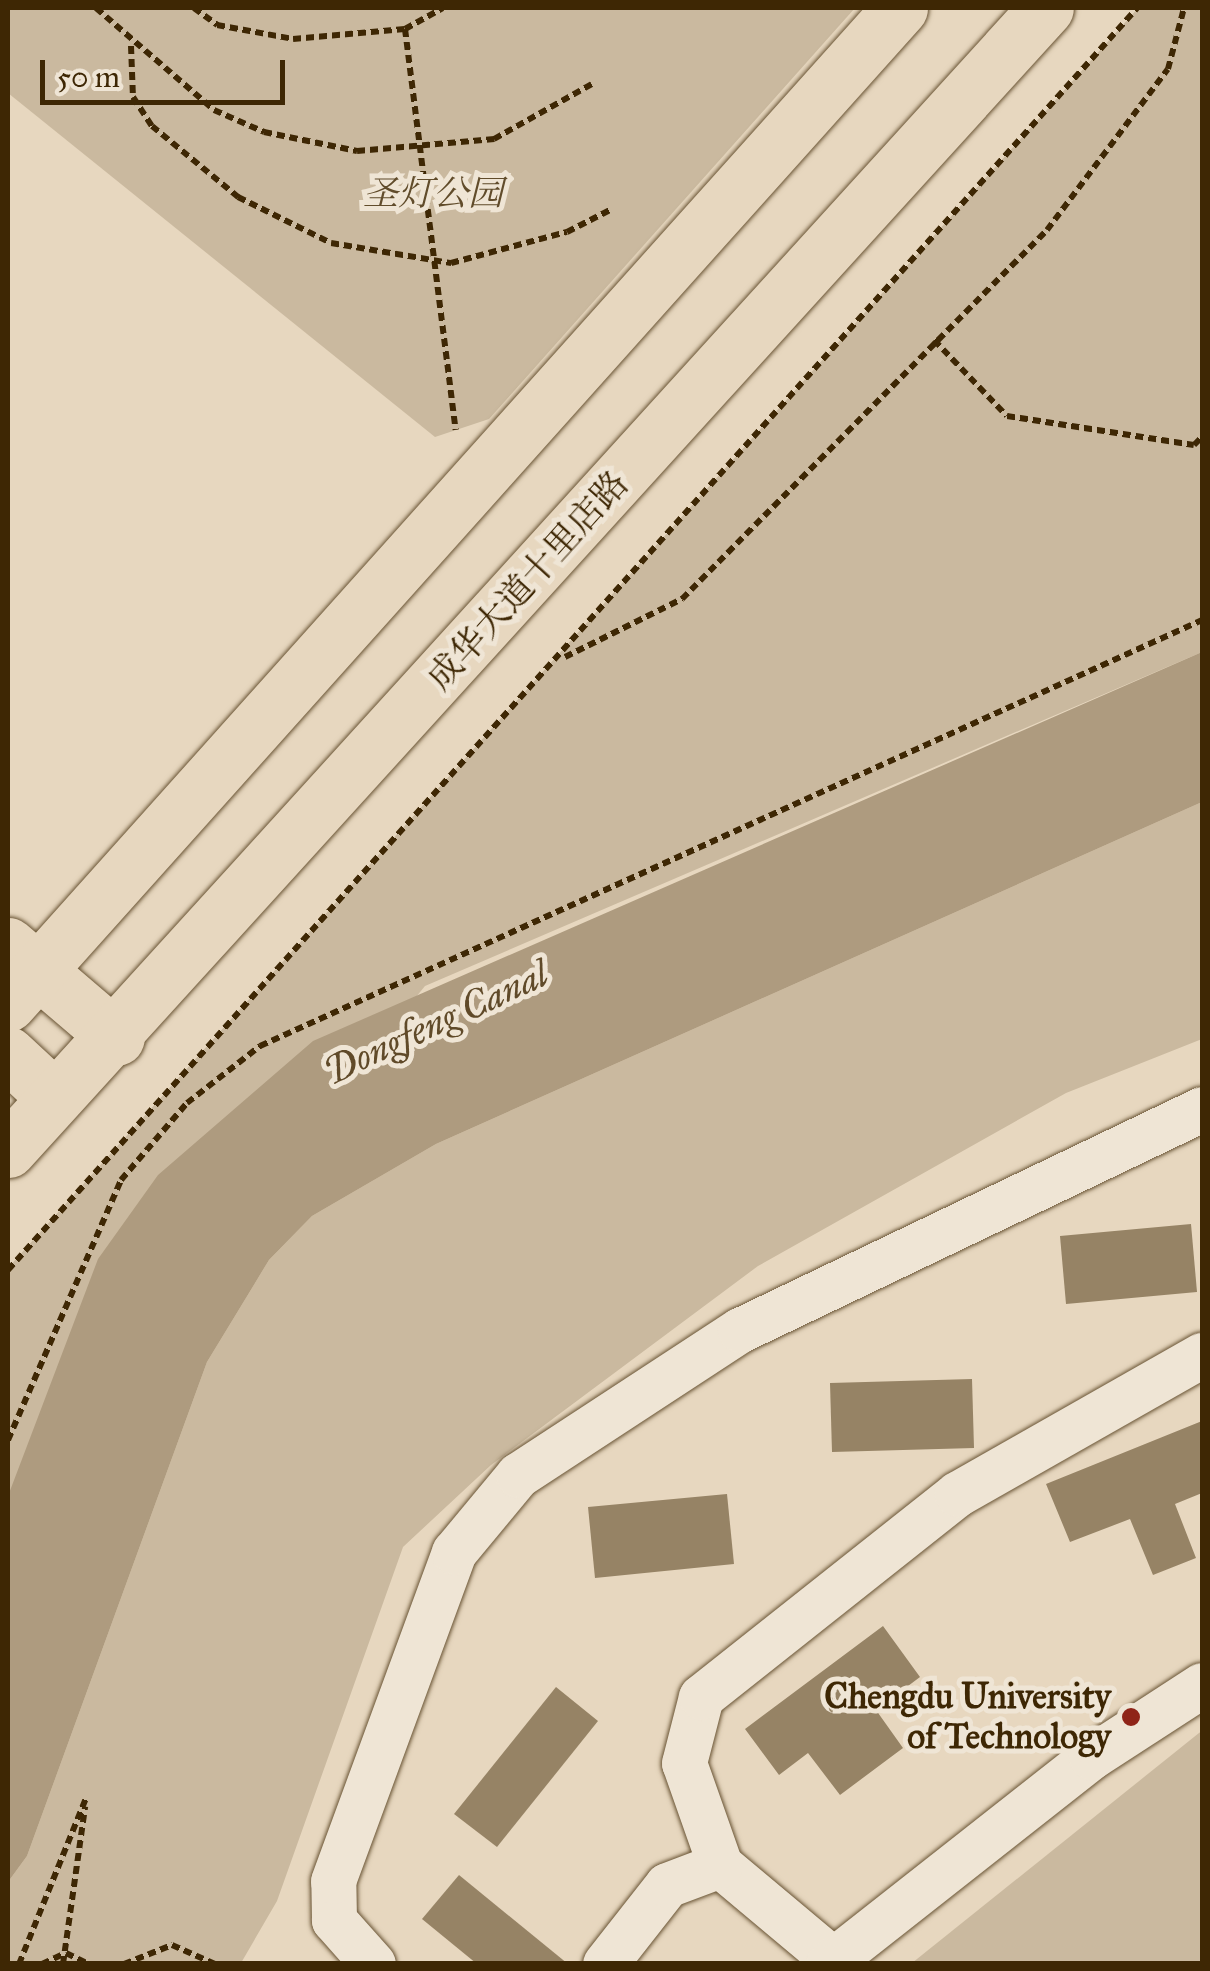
<!DOCTYPE html>
<html>
<head>
<meta charset="utf-8">
<style>
  body { margin:0 }
  #map { position:relative; width:1210px; height:1971px; overflow:hidden; background:#e7d7bf; font-family:"IM FELL Great Primer","Noto Serif SC",serif }
  div>[style] { position:absolute }
  [style*='--x'] { left:calc(var(--x)*1px); top:calc(var(--y)*1px); width:calc(var(--w)*1px); rotate:calc(var(--a)*1deg) }
  .green>* { inset:0; background:#cab99f }
  .water>* { inset:0; background:#ae9b7f }
  .building>* { inset:0; background:#968365 }
  .path>* { height:6px; margin-top:-3px; transform-origin:0; background:repeating-linear-gradient(90deg,#3e2704 0 8px,transparent 0 13px) }
  .roads { filter:drop-shadow(0 0 2px #685333) drop-shadow(0 0 2px #685333) }
  .minor>* { height:45px; margin:-22.5px; padding:0 22.5px; transform-origin:22.5px; border-radius:22.5px; background:#efe5d5 }
  .major>* { height:55px; margin:-27.5px; padding:0 27.5px; transform-origin:27.5px; border-radius:27.5px; background:#e7d7bf }
  .dots>* { width:28px; height:28px; translate:-50% -50%; box-sizing:border-box; border:5px solid #efe5d5; border-radius:50% }
  span { translate:-50% -50%; white-space:nowrap; text-align:center; line-height:1.15; -webkit-text-stroke:10px #efe5d5; paint-order:stroke }
  .park-label { font-size:35px; color:#614c2b; font-style:italic }
  .street-label { font-size:35px; color:#3e2704 }
  .poi-label { font-size:35px; color:#3e2704; font-weight:700 }
  .right { translate:-100% -50%; text-align:right }
  .water-label { font-size:38px; color:#604a29; font-style:italic }
  .frame { position:absolute; inset:0; border:10px solid #3e2704; pointer-events:none }
  .scale { position:absolute; left:40px; top:60px; width:245px; height:45px; box-sizing:border-box; border:5px solid #3e2704; border-top:0; padding-left:12px; font-size:30px; line-height:35px; white-space:nowrap; color:#3e2704; -webkit-text-stroke:8px #efe5d5; paint-order:stroke }
</style>
</head>
<body>
<div id="map">
  <div class="green">
    <div style="clip-path:polygon(8px 8px,855px 8px,489px 419px,435px 437px,8px 93px)"></div>
    <div style="clip-path:polygon(1138px 8px,1202px 8px,1202px 652px,425px 986px,8px 1496px,8px 1268px)"></div>
    <div style="clip-path:polygon(1202px 802px,1202px 1039px,1066px 1093px,758px 1266px,491px 1465px,403px 1547px,277px 1901px,241px 1963px,8px 1963px,8px 1882px,27px 1856px,207px 1362px,269px 1260px,312px 1216px,436px 1144px)"></div>
    <div style="clip-path:polygon(1202px 1731px,1202px 1963px,912px 1963px,1199px 1733px)"></div>
  </div>
  <div class="water">
    <div style="clip-path:polygon(1202px 652px,1202px 802px,436px 1144px,312px 1216px,269px 1260px,207px 1362px,27px 1856px,8px 1882px,8px 1496px,98px 1259px,158px 1175px,313px 1041px)"></div>
  </div>
  <div class="building">
    <div style="clip-path:polygon(1191px 1224px,1197px 1292px,1066px 1304px,1060px 1236px)"></div>
    <div style="clip-path:polygon(972px 1379px,974px 1448px,832px 1452px,830px 1383px)"></div>
    <div style="clip-path:polygon(1202px 1421px,1202px 1493px,1175px 1504px,1196px 1558px,1153px 1575px,1130px 1519px,1070px 1542px,1046px 1484px)"></div>
    <div style="clip-path:polygon(727px 1494px,734px 1564px,595px 1578px,588px 1507px)"></div>
    <div style="clip-path:polygon(883px 1626px,920px 1677px,876px 1710px,903px 1748px,840px 1795px,808px 1753px,779px 1775px,745px 1729px)"></div>
    <div style="clip-path:polygon(556px 1687px,598px 1721px,497px 1847px,454px 1814px)"></div>
    <div style="clip-path:polygon(459px 1875px,568px 1964px,477px 1964px,422px 1919px)"></div>
  </div>
  <div class="path">
    <div style="--x:96;--y:8;--w:156;--a:40.8"></div>
    <div style="--x:214;--y:110;--w:55;--a:23.7"></div>
    <div style="--x:264;--y:132;--w:95;--a:11.5"></div>
    <div style="--x:357;--y:151;--w:138;--a:-5"></div>
    <div style="--x:494;--y:139;--w:112;--a:-29.3"></div>
    <div style="--x:194;--y:8;--w:29;--a:36"></div>
    <div style="--x:217;--y:25;--w:77;--a:10.4"></div>
    <div style="--x:293;--y:39;--w:112;--a:-5.1"></div>
    <div style="--x:405;--y:29;--w:43;--a:-28.9"></div>
    <div style="--x:405;--y:29;--w:404;--a:82.8"></div>
    <div style="--x:131;--y:46;--w:51;--a:87.8"></div>
    <div style="--x:133;--y:97;--w:35;--a:57"></div>
    <div style="--x:152;--y:126;--w:112;--a:39.5"></div>
    <div style="--x:238;--y:197;--w:104;--a:26.3"></div>
    <div style="--x:331;--y:243;--w:122;--a:9.5"></div>
    <div style="--x:451;--y:263;--w:120;--a:-15"></div>
    <div style="--x:567;--y:232;--w:51;--a:-27.1"></div>
    <div style="--x:934;--y:340;--w:105;--a:46.2"></div>
    <div style="--x:1007;--y:416;--w:189;--a:8.8"></div>
    <div style="--x:1194;--y:445;--w:11;--a:-45"></div>
    <div style="--x:565;--y:657;--w:131;--a:-26.4"></div>
    <div style="--x:682;--y:599;--w:519;--a:-45.31"></div>
    <div style="--x:1047;--y:230;--w:201;--a:-53.1"></div>
    <div style="--x:1168;--y:69;--w:63;--a:-75.3"></div>
    <div style="--x:8;--y:1270;--w:1693;--a:-48.18"></div>
    <div style="--x:8;--y:1440;--w:283;--a:-66.5"></div>
    <div style="--x:121;--y:1180;--w:101;--a:-49.4"></div>
    <div style="--x:187;--y:1103;--w:93;--a:-38"></div>
    <div style="--x:260;--y:1046;--w:1034;--a:-24.33"></div>
    <div style="--x:19;--y:1964;--w:181;--a:-68"></div>
    <div style="--x:42;--y:1964;--w:26;--a:-25"></div>
    <div style="--x:66;--y:1953;--w:25;--a:26"></div>
    <div style="--x:63;--y:1964;--w:159;--a:-82"></div>
    <div style="--x:124;--y:1964;--w:52;--a:-21.6"></div>
    <div style="--x:172;--y:1945;--w:47;--a:23.8"></div>
  </div>
  <div class="roads">
    <div class="minor">
      <div style="--x:720;--y:1865;--w:146;--a:40"></div>
      <div style="--x:373;--y:1964;--w:59;--a:-131.6"></div>
      <div style="--x:334;--y:1920;--w:39;--a:-91"></div>
      <div style="--x:333;--y:1881;--w:351;--a:-69.8"></div>
      <div style="--x:454;--y:1552;--w:100;--a:-50.3"></div>
      <div style="--x:518;--y:1475;--w:265;--a:-33.2"></div>
      <div style="--x:740;--y:1330;--w:512;--a:-25.56"></div>
      <div style="--x:605;--y:1964;--w:100;--a:-51.9"></div>
      <div style="--x:667;--y:1885;--w:57;--a:-20.7"></div>
      <div style="--x:720;--y:1865;--w:108;--a:-109.4"></div>
      <div style="--x:684;--y:1763;--w:68;--a:-75.6"></div>
      <div style="--x:701;--y:1697;--w:327;--a:-38.4"></div>
      <div style="--x:957;--y:1494;--w:282;--a:-29.6"></div>
      <div style="--x:828;--y:1964;--w:335;--a:-38.2"></div>
      <div style="--x:1091;--y:1757;--w:132;--a:-33"></div>
    </div>
    <div class="major">
      <div style="--x:8;--y:945;--w:143;--a:40.5"></div>
      <div style="--x:8;--y:1004;--w:1337;--a:-48.15"></div>
      <div style="--x:8;--y:1054;--w:60;--a:43"></div>
      <div style="--x:8;--y:1150;--w:1543;--a:-47.73"></div>
    </div>
  </div>
  <div class="dots">
    <div style="left:1131px;top:1717px;background:#8f2418"></div>
  </div>
  <div class="park-label">
    <span style="left:433px;top:194px">圣灯公园</span>
  </div>
  <div class="street-label">
    <span style="left:528px;top:581px;rotate:-48deg">成华大道十里店路</span>
  </div>
  <div class="poi-label">
    <span class="right" style="left:1111px;top:1717px">Chengdu University<br>of Technology</span>
  </div>
  <div class="water-label">
    <span style="left:436px;top:1023px;rotate:-25deg">Dongfeng Canal</span>
  </div>
  <div class="frame"></div>
  <div class="scale">50 m</div>
</div>
</body>
</html>
